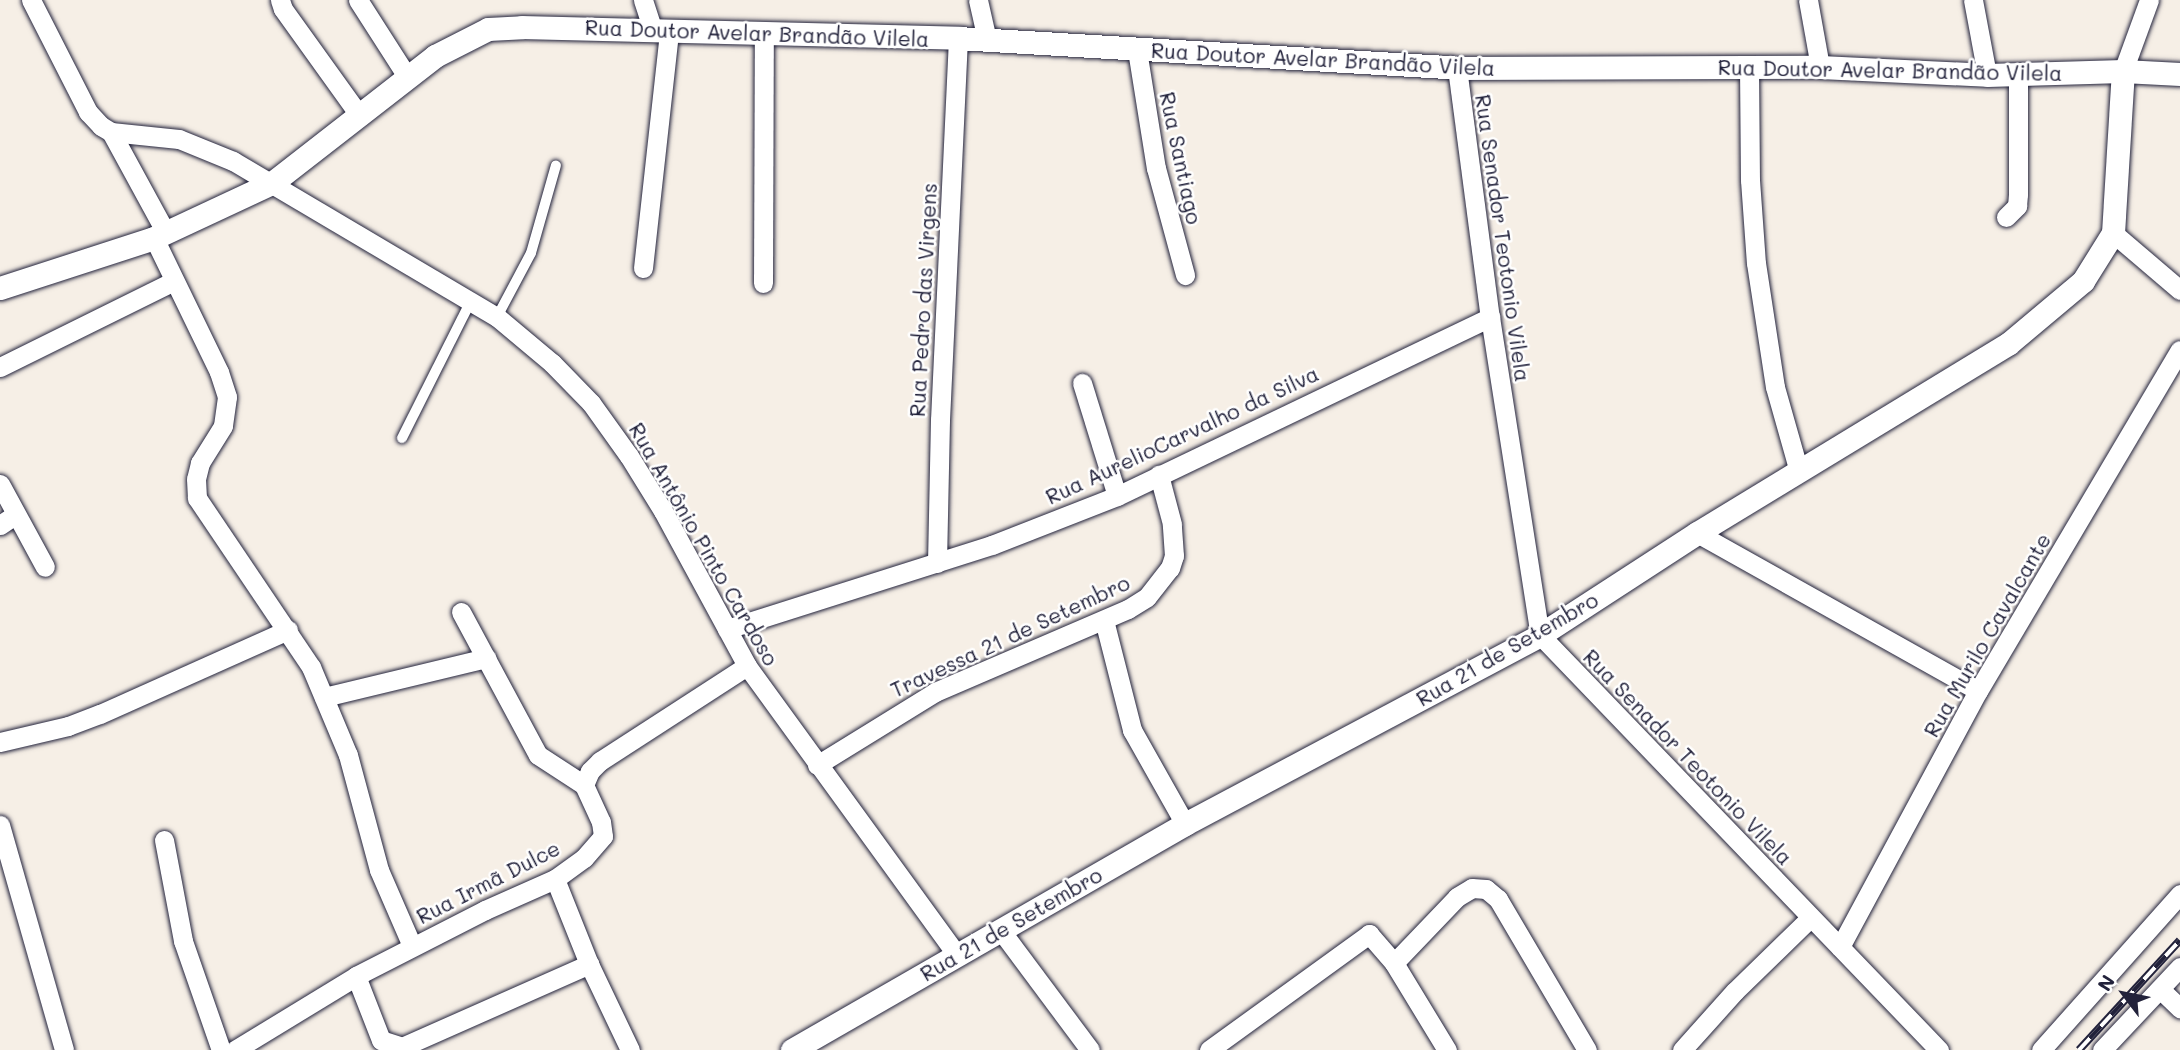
<!DOCTYPE html>
<html>
<head>
<meta charset="utf-8">
<style>
  body { margin:0 }
  #map { position:relative; width:2180px; height:1050px; overflow:hidden; background:#f6efe6; font-family:Mali,sans-serif }
  div>[style] { position:absolute }
  [style*='--x'] { left:calc(var(--x)*1px); top:calc(var(--y)*1px); width:calc(var(--w)*1px); rotate:calc(var(--a)*1deg) }
  .roads { filter:drop-shadow(0 0 2px #22223b) drop-shadow(0 0 2px #22223b) }
  .service>* { height:10px; margin:-5px; padding:0 5px; transform-origin:5px; border-radius:5px; background:#fff }
  .minor>* { height:19px; margin:-9.5px; padding:0 9.5px; transform-origin:9.5px; border-radius:9.5px; background:#fff }
  .tertiary>* { height:23px; margin:-11.5px; padding:0 11.5px; transform-origin:11.5px; border-radius:11.5px; background:#fff }
  .rail>* { height:8px; margin-top:-4px; transform-origin:0; background:repeating-linear-gradient(90deg,#fff 0 16px,#22223b 0 32px); box-sizing:border-box; border-block:2px solid #22223b }
  span { translate:-50% -50%; white-space:nowrap; text-align:center; line-height:1.15; -webkit-text-stroke:5px #fff; paint-order:stroke }
  .street-label { font-size:21px; color:#22223b }
  .north { position:absolute; left:2089px; top:959px; width:70px; height:70px; -webkit-text-stroke:5px #fff; paint-order:stroke; rotate:302deg; font-size:19px; font-weight:700; line-height:28px; text-align:center; color:#22223b }
  .north::after { content:''; display:block; margin:auto; width:24px; height:32px; background:#22223b; clip-path:polygon(50% 0,100% 100%,50% 72%,0 100%) }
</style>
</head>
<body>
<div id="map">
  <div class="roads">
    <div class="service">
      <div style="--x:497;--y:317;--w:72;--a:-62"></div>
      <div style="--x:531;--y:253;--w:91;--a:-74.1"></div>
      <div style="--x:402;--y:438;--w:153;--a:-63.3"></div>
    </div>
    <div class="minor">
      <div style="--x:31;--y:0;--w:126;--a:63"></div>
      <div style="--x:88;--y:112;--w:19;--a:47"></div>
      <div style="--x:101;--y:126;--w:12;--a:31"></div>
      <div style="--x:111;--y:132;--w:68;--a:5.9"></div>
      <div style="--x:179;--y:139;--w:58;--a:22.2"></div>
      <div style="--x:233;--y:161;--w:307;--a:30.6"></div>
      <div style="--x:497;--y:317;--w:72;--a:39.9"></div>
      <div style="--x:552;--y:363;--w:56;--a:45.7"></div>
      <div style="--x:591;--y:403;--w:65;--a:54.4"></div>
      <div style="--x:629;--y:456;--w:65;--a:58.3"></div>
      <div style="--x:663;--y:511;--w:176;--a:61.5"></div>
      <div style="--x:747;--y:666;--w:357;--a:54"></div>
      <div style="--x:280;--y:0;--w:9;--a:72"></div>
      <div style="--x:283;--y:9;--w:132;--a:54.3"></div>
      <div style="--x:358;--y:0;--w:93;--a:57.3"></div>
      <div style="--x:643;--y:0;--w:32;--a:72"></div>
      <div style="--x:978;--y:0;--w:41;--a:77.3"></div>
      <div style="--x:1808;--y:0;--w:68;--a:79.8"></div>
      <div style="--x:1973;--y:0;--w:76;--a:79.4"></div>
      <div style="--x:1137;--y:50;--w:120;--a:80.9"></div>
      <div style="--x:1156;--y:168;--w:111;--a:74.8"></div>
      <div style="--x:1749;--y:67;--w:113;--a:89.5"></div>
      <div style="--x:1750;--y:180;--w:83;--a:85.9"></div>
      <div style="--x:1756;--y:263;--w:125;--a:81.3"></div>
      <div style="--x:1775;--y:387;--w:88;--a:74.2"></div>
      <div style="--x:1457;--y:68;--w:251;--a:82.5"></div>
      <div style="--x:1490;--y:317;--w:322;--a:81.1"></div>
      <div style="--x:1540;--y:635;--w:576;--a:46.13"></div>
      <div style="--x:2123;--y:71;--w:76;--a:-69.9"></div>
      <div style="--x:111;--y:132;--w:115;--a:61.4"></div>
      <div style="--x:2006;--y:217;--w:16;--a:-45"></div>
      <div style="--x:2017;--y:206;--w:12;--a:-85"></div>
      <div style="--x:2018;--y:194;--w:120;--a:-90"></div>
      <div style="--x:2113;--y:233;--w:88;--a:40.4"></div>
      <div style="--x:154;--y:238;--w:149;--a:64.1"></div>
      <div style="--x:219;--y:372;--w:26;--a:72"></div>
      <div style="--x:227;--y:397;--w:29;--a:98"></div>
      <div style="--x:223;--y:426;--w:44;--a:121.9"></div>
      <div style="--x:200;--y:463;--w:16;--a:104"></div>
      <div style="--x:196;--y:479;--w:19;--a:87"></div>
      <div style="--x:197;--y:498;--w:204;--a:56"></div>
      <div style="--x:311;--y:667;--w:95;--a:67.2"></div>
      <div style="--x:348;--y:755;--w:119;--a:74.9"></div>
      <div style="--x:379;--y:870;--w:83;--a:66.5"></div>
      <div style="--x:643;--y:268;--w:238;--a:-83.7"></div>
      <div style="--x:763;--y:283;--w:250;--a:-89.8"></div>
      <div style="--x:0;--y:367;--w:194;--a:-26.3"></div>
      <div style="--x:1082;--y:383;--w:118;--a:72.8"></div>
      <div style="--x:0;--y:484;--w:94;--a:61.5"></div>
      <div style="--x:0;--y:525;--w:18;--a:-34"></div>
      <div style="--x:1697;--y:533;--w:322;--a:29.3"></div>
      <div style="--x:937;--y:563;--w:143;--a:-88.8"></div>
      <div style="--x:940;--y:420;--w:382;--a:-87.3"></div>
      <div style="--x:461;--y:612;--w:162;--a:61.7"></div>
      <div style="--x:538;--y:755;--w:55;--a:33.1"></div>
      <div style="--x:1104;--y:620;--w:114;--a:75.7"></div>
      <div style="--x:1132;--y:730;--w:108;--a:60.6"></div>
      <div style="--x:727;--y:629;--w:278;--a:-17.6"></div>
      <div style="--x:992;--y:545;--w:134;--a:-21.4"></div>
      <div style="--x:1117;--y:496;--w:414;--a:-25.6"></div>
      <div style="--x:324;--y:697;--w:167;--a:-13.5"></div>
      <div style="--x:0;--y:742;--w:70;--a:-13.2"></div>
      <div style="--x:68;--y:726;--w:34;--a:-21"></div>
      <div style="--x:100;--y:714;--w:206;--a:-24.1"></div>
      <div style="--x:817;--y:765;--w:139;--a:-31.7"></div>
      <div style="--x:935;--y:692;--w:210;--a:-23.3"></div>
      <div style="--x:1128;--y:609;--w:22;--a:-32"></div>
      <div style="--x:1147;--y:597;--w:37;--a:-52"></div>
      <div style="--x:1170;--y:568;--w:13;--a:-72"></div>
      <div style="--x:1174;--y:556;--w:32;--a:-94"></div>
      <div style="--x:1172;--y:524;--w:51;--a:-104.9"></div>
      <div style="--x:0;--y:825;--w:234;--a:74.1"></div>
      <div style="--x:164;--y:840;--w:103;--a:79.3"></div>
      <div style="--x:183;--y:941;--w:115;--a:70.8"></div>
      <div style="--x:555;--y:879;--w:92;--a:68.2"></div>
      <div style="--x:589;--y:964;--w:95;--a:64.5"></div>
      <div style="--x:1002;--y:932;--w:147;--a:53.3"></div>
      <div style="--x:1840;--y:947;--w:291;--a:-61.7"></div>
      <div style="--x:1978;--y:691;--w:396;--a:-59.4"></div>
      <div style="--x:1394;--y:963;--w:91;--a:-46.3"></div>
      <div style="--x:1457;--y:897;--w:17;--a:-31"></div>
      <div style="--x:1472;--y:888;--w:14;--a:4"></div>
      <div style="--x:1486;--y:889;--w:16;--a:40"></div>
      <div style="--x:1498;--y:899;--w:175;--a:59.5"></div>
      <div style="--x:356;--y:976;--w:69;--a:68.7"></div>
      <div style="--x:381;--y:1040;--w:22;--a:18"></div>
      <div style="--x:402;--y:1047;--w:205;--a:-23.9"></div>
      <div style="--x:2160;--y:989;--w:28;--a:44"></div>
      <div style="--x:235;--y:1050;--w:142;--a:-31.4"></div>
      <div style="--x:356;--y:976;--w:145;--a:-27.1"></div>
      <div style="--x:485;--y:910;--w:77;--a:-23.9"></div>
      <div style="--x:555;--y:879;--w:36;--a:-36"></div>
      <div style="--x:584;--y:858;--w:29;--a:-49"></div>
      <div style="--x:603;--y:836;--w:14;--a:-98"></div>
      <div style="--x:601;--y:822;--w:41;--a:-114.7"></div>
      <div style="--x:584;--y:785;--w:15;--a:-67"></div>
      <div style="--x:590;--y:771;--w:14;--a:-45"></div>
      <div style="--x:600;--y:761;--w:175;--a:-32.9"></div>
      <div style="--x:1209;--y:1050;--w:198;--a:-35.9"></div>
      <div style="--x:1369;--y:934;--w:38;--a:49"></div>
      <div style="--x:1394;--y:963;--w:102;--a:58.7"></div>
      <div style="--x:1682;--y:1050;--w:79;--a:-48.1"></div>
      <div style="--x:1735;--y:991;--w:105;--a:-44.2"></div>
      <div style="--x:2041;--y:1050;--w:209;--a:-48.3"></div>
      <div style="--x:2102;--y:1050;--w:114;--a:-46.8"></div>
    </div>
    <div class="tertiary">
      <div style="--x:0;--y:288;--w:162;--a:-18"></div>
      <div style="--x:154;--y:238;--w:130;--a:-25"></div>
      <div style="--x:272;--y:183;--w:207;--a:-37.9"></div>
      <div style="--x:435;--y:56;--w:59;--a:-27"></div>
      <div style="--x:488;--y:29;--w:34;--a:-3"></div>
      <div style="--x:522;--y:27;--w:436;--a:1.4"></div>
      <div style="--x:958;--y:38;--w:500;--a:3.4"></div>
      <div style="--x:1457;--y:68;--w:363;--a:-0.2"></div>
      <div style="--x:1820;--y:67;--w:167;--a:2.7"></div>
      <div style="--x:1987;--y:75;--w:136;--a:-1.7"></div>
      <div style="--x:2123;--y:71;--w:57;--a:3"></div>
      <div style="--x:792;--y:1050;--w:453;--a:-29.9"></div>
      <div style="--x:1185;--y:824;--w:402;--a:-28"></div>
      <div style="--x:1540;--y:635;--w:187;--a:-33"></div>
      <div style="--x:1697;--y:533;--w:364;--a:-31.3"></div>
      <div style="--x:2008;--y:344;--w:98;--a:-40"></div>
      <div style="--x:2083;--y:281;--w:57;--a:-58"></div>
      <div style="--x:2113;--y:233;--w:162;--a:-86.5"></div>
    </div>
  </div>
  <div class="rail">
    <div style="--x:2079;--y:1050;--w:149;--a:-47.4"></div>
  </div>
  <div class="street-label">
    <span style="left:757px;top:33px;rotate:2deg">Rua Doutor Avelar Brandão Vilela</span>
    <span style="left:1323px;top:59px;rotate:3deg">Rua Doutor Avelar Brandão Vilela</span>
    <span style="left:1890px;top:70px;rotate:1deg">Rua Doutor Avelar Brandão Vilela</span>
    <span style="left:1181px;top:158px;rotate:78deg">Rua Santiago</span>
    <span style="left:1503px;top:238px;rotate:82deg">Rua Senador Teotonio Vilela</span>
    <span style="left:923px;top:300px;rotate:-87deg">Rua Pedro das Virgens</span>
    <span style="left:1182px;top:435px;rotate:-25deg">Rua AurelioCarvalho da Silva</span>
    <span style="left:704px;top:544px;rotate:60deg">Rua Antônio Pinto Cardoso</span>
    <span style="left:1987px;top:635px;rotate:-60deg">Rua Murilo Cavalcante</span>
    <span style="left:1010px;top:636px;rotate:-25deg">Travessa 21 de Setembro</span>
    <span style="left:1507px;top:649px;rotate:-30deg">Rua 21 de Setembro</span>
    <span style="left:1688px;top:757px;rotate:46deg">Rua Senador Teotonio Vilela</span>
    <span style="left:488px;top:882px;rotate:-27deg">Rua Irmã Dulce</span>
    <span style="left:1011px;top:924px;rotate:-30deg">Rua 21 de Setembro</span>
  </div>
  <div class="north">N</div>
</div>
</body>
</html>
